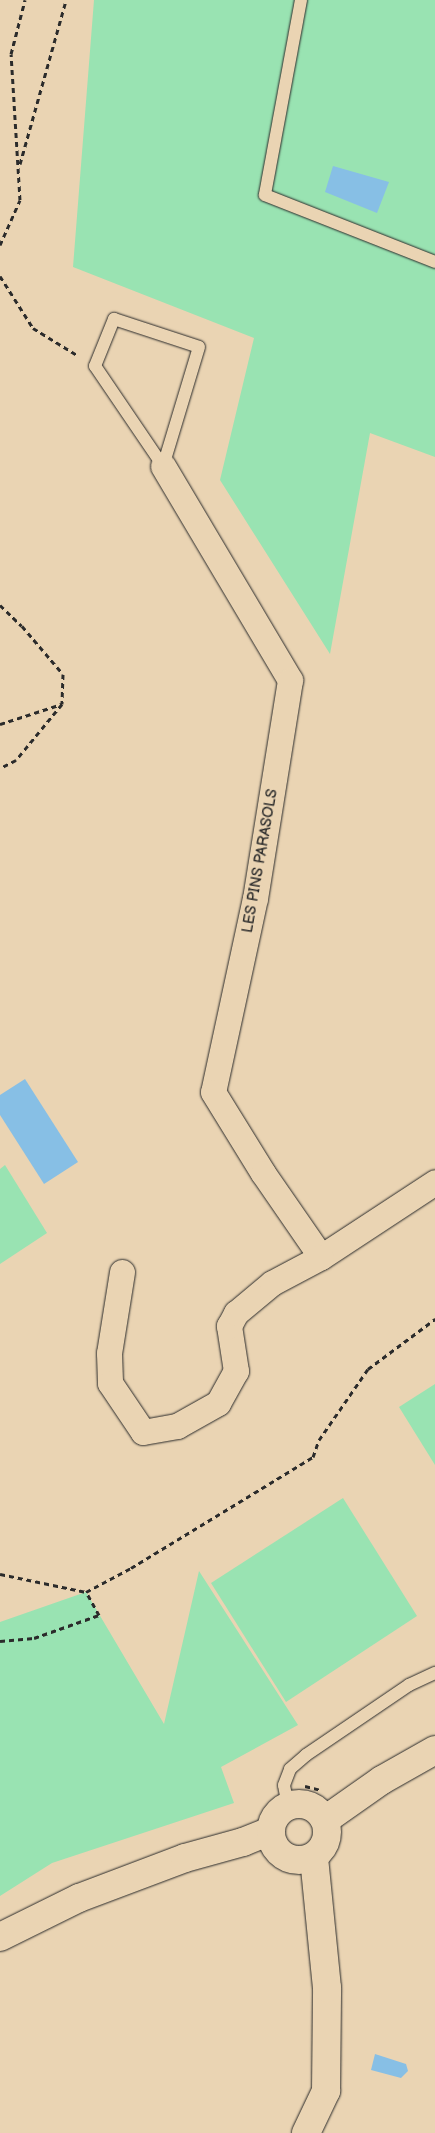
<!DOCTYPE html>
<html>
<head>
<meta charset="utf-8">
<style>
  body { margin:0 }
  #map { position:relative; width:435px; height:2133px; overflow:hidden; background:#ead4b3; font-family:"Balsamiq Sans",sans-serif }
  div>[style] { position:absolute }
  [style*='--x'] { left:calc(var(--x)*1px); top:calc(var(--y)*1px); width:calc(var(--w)*1px); rotate:calc(var(--a)*1deg) }
  .green>* { inset:0; background:#99e3b2 }
  .water>* { inset:0; background:#87bfe5 }
  .path>* { height:3px; margin-top:-1.5px; transform-origin:0; background:repeating-linear-gradient(90deg,#2b2b2b 0 5px,transparent 0 9px) }
  .roads { filter:drop-shadow(0 0 1px #2b2b2b) drop-shadow(0 0 1px #2b2b2b) }
  .service>* { height:12px; margin:-6px; padding:0 6px; transform-origin:6px; border-radius:6px; background:#ead4b3 }
  .minor>* { height:25px; margin:-12.5px; padding:0 12.5px; transform-origin:12.5px; border-radius:12.5px; background:#ead4b3 }
  .tertiary>* { height:28px; margin:-14px; padding:0 14px; transform-origin:14px; border-radius:14px; background:#ead4b3 }
  .secondary>* { height:28px; margin:-14px; padding:0 14px; transform-origin:14px; border-radius:14px; background:#ead4b3 }
  .secondary>.ring { margin:-14px; padding:0; box-sizing:content-box; background:none; border:28px solid #ead4b3; border-radius:50% }
  span { translate:-50% -50%; white-space:nowrap; text-align:center; line-height:1.15; -webkit-text-stroke:4.5px #ead4b3; paint-order:stroke }
  .street-label { font-size:15px; color:#2b2b2b }
</style>
</head>
<body>
<div id="map">
  <div class="green">
    <div style="clip-path:polygon(94px 0,435px 0,435px 457px,370px 433px,330px 654px,220px 480px,254px 338px,73px 267px)"></div>
    <div style="clip-path:polygon(5px 1165px,47px 1233px,0 1264px,0 1169px)"></div>
    <div style="clip-path:polygon(435px 1384px,435px 1465px,399px 1407px)"></div>
    <div style="clip-path:polygon(343px 1498px,417px 1616px,286px 1702px,211px 1583px)"></div>
    <div style="clip-path:polygon(199px 1571px,298px 1725px,221px 1767px,234px 1803px,52px 1863px,0 1896px,0 1622px,86px 1592px,164px 1724px)"></div>
  </div>
  <div class="water">
    <div style="clip-path:polygon(333px 166px,389px 182px,377px 213px,325px 192px)"></div>
    <div style="clip-path:polygon(25px 1079px,78px 1162px,44px 1184px,0 1115px,0 1095px)"></div>
    <div style="clip-path:polygon(375px 2054px,406px 2064px,408px 2071px,401px 2078px,371px 2070px)"></div>
  </div>
  <div class="path">
    <div style="--x:20;--y:164;--w:170;--a:-74.3"></div>
    <div style="--x:0;--y:245;--w:49;--a:-66"></div>
    <div style="--x:20;--y:200;--w:146;--a:-93.5"></div>
    <div style="--x:11;--y:54;--w:56;--a:-75.5"></div>
    <div style="--x:0;--y:276;--w:62;--a:57.6"></div>
    <div style="--x:33;--y:328;--w:52;--a:31.5"></div>
    <div style="--x:0;--y:605;--w:30;--a:44"></div>
    <div style="--x:22;--y:626;--w:63;--a:49.5"></div>
    <div style="--x:63;--y:674;--w:30;--a:92"></div>
    <div style="--x:62;--y:704;--w:72;--a:129.4"></div>
    <div style="--x:16;--y:760;--w:18;--a:153"></div>
    <div style="--x:0;--y:724;--w:65;--a:-17.9"></div>
    <div style="--x:0;--y:1574;--w:88;--a:11.8"></div>
    <div style="--x:86;--y:1592;--w:51;--a:-28.1"></div>
    <div style="--x:131;--y:1568;--w:213;--a:-31.4"></div>
    <div style="--x:313;--y:1457;--w:18;--a:-71"></div>
    <div style="--x:319;--y:1440;--w:86;--a:-55.4"></div>
    <div style="--x:368;--y:1369;--w:84;--a:-36.7"></div>
    <div style="--x:0;--y:1641;--w:34;--a:-5"></div>
    <div style="--x:34;--y:1638;--w:69;--a:-19.5"></div>
    <div style="--x:99;--y:1615;--w:26;--a:-119"></div>
    <div style="--x:305;--y:1786;--w:16;--a:14"></div>
  </div>
  <div class="roads">
    <div class="service">
      <div style="--x:301;--y:0;--w:198;--a:100.5"></div>
      <div style="--x:265;--y:195;--w:183;--a:21.5"></div>
      <div style="--x:114;--y:319;--w:89;--a:18.2"></div>
      <div style="--x:199;--y:347;--w:124;--a:106.8"></div>
      <div style="--x:163;--y:466;--w:121;--a:-124.2"></div>
      <div style="--x:95;--y:366;--w:51;--a:-68"></div>
      <div style="--x:288;--y:1806;--w:21;--a:-101"></div>
      <div style="--x:284;--y:1785;--w:17;--a:-69"></div>
      <div style="--x:290;--y:1769;--w:21;--a:-41"></div>
      <div style="--x:306;--y:1755;--w:125;--a:-34.2"></div>
      <div style="--x:409;--y:1685;--w:29;--a:-25"></div>
    </div>
    <div class="minor">
      <div style="--x:163;--y:466;--w:249;--a:59.3"></div>
      <div style="--x:290;--y:680;--w:221;--a:99.1"></div>
      <div style="--x:255;--y:898;--w:198;--a:102.2"></div>
      <div style="--x:213;--y:1092;--w:95;--a:58.3"></div>
      <div style="--x:263;--y:1173;--w:102;--a:55.4"></div>
      <div style="--x:321;--y:1257;--w:136;--a:-33.3"></div>
      <div style="--x:122;--y:1272;--w:82;--a:99.1"></div>
      <div style="--x:109;--y:1353;--w:30;--a:88"></div>
      <div style="--x:110;--y:1383;--w:59;--a:56"></div>
      <div style="--x:143;--y:1432;--w:35;--a:-10"></div>
      <div style="--x:177;--y:1426;--w:47;--a:-29.3"></div>
      <div style="--x:218;--y:1403;--w:37;--a:-61"></div>
      <div style="--x:236;--y:1371;--w:46;--a:-98.8"></div>
      <div style="--x:229;--y:1326;--w:15;--a:-62"></div>
      <div style="--x:236;--y:1313;--w:47;--a:-39.8"></div>
      <div style="--x:272;--y:1283;--w:55;--a:-28"></div>
    </div>
    <div class="tertiary">
      <div style="--x:0;--y:1937;--w:88;--a:-26.3"></div>
      <div style="--x:79;--y:1898;--w:113;--a:-20.7"></div>
      <div style="--x:185;--y:1858;--w:60;--a:-15.4"></div>
      <div style="--x:243;--y:1842;--w:29;--a:-22"></div>
      <div style="--x:306;--y:2133;--w:47;--a:-64.5"></div>
      <div style="--x:326;--y:2091;--w:103;--a:-89.4"></div>
      <div style="--x:327;--y:1988;--w:132;--a:-95.7"></div>
    </div>
    <div class="secondary">
      <div class="ring" style="left:271px;top:1804px;width:28px;height:28px"></div>
      <div style="--x:325;--y:1820;--w:70;--a:-35.1"></div>
      <div style="--x:382;--y:1780;--w:61;--a:-29.5"></div>
    </div>
  </div>
  <div class="street-label">
    <span style="left:260px;top:861px;rotate:-80deg">LES PINS PARASOLS</span>
  </div>
</div>
</body>
</html>
